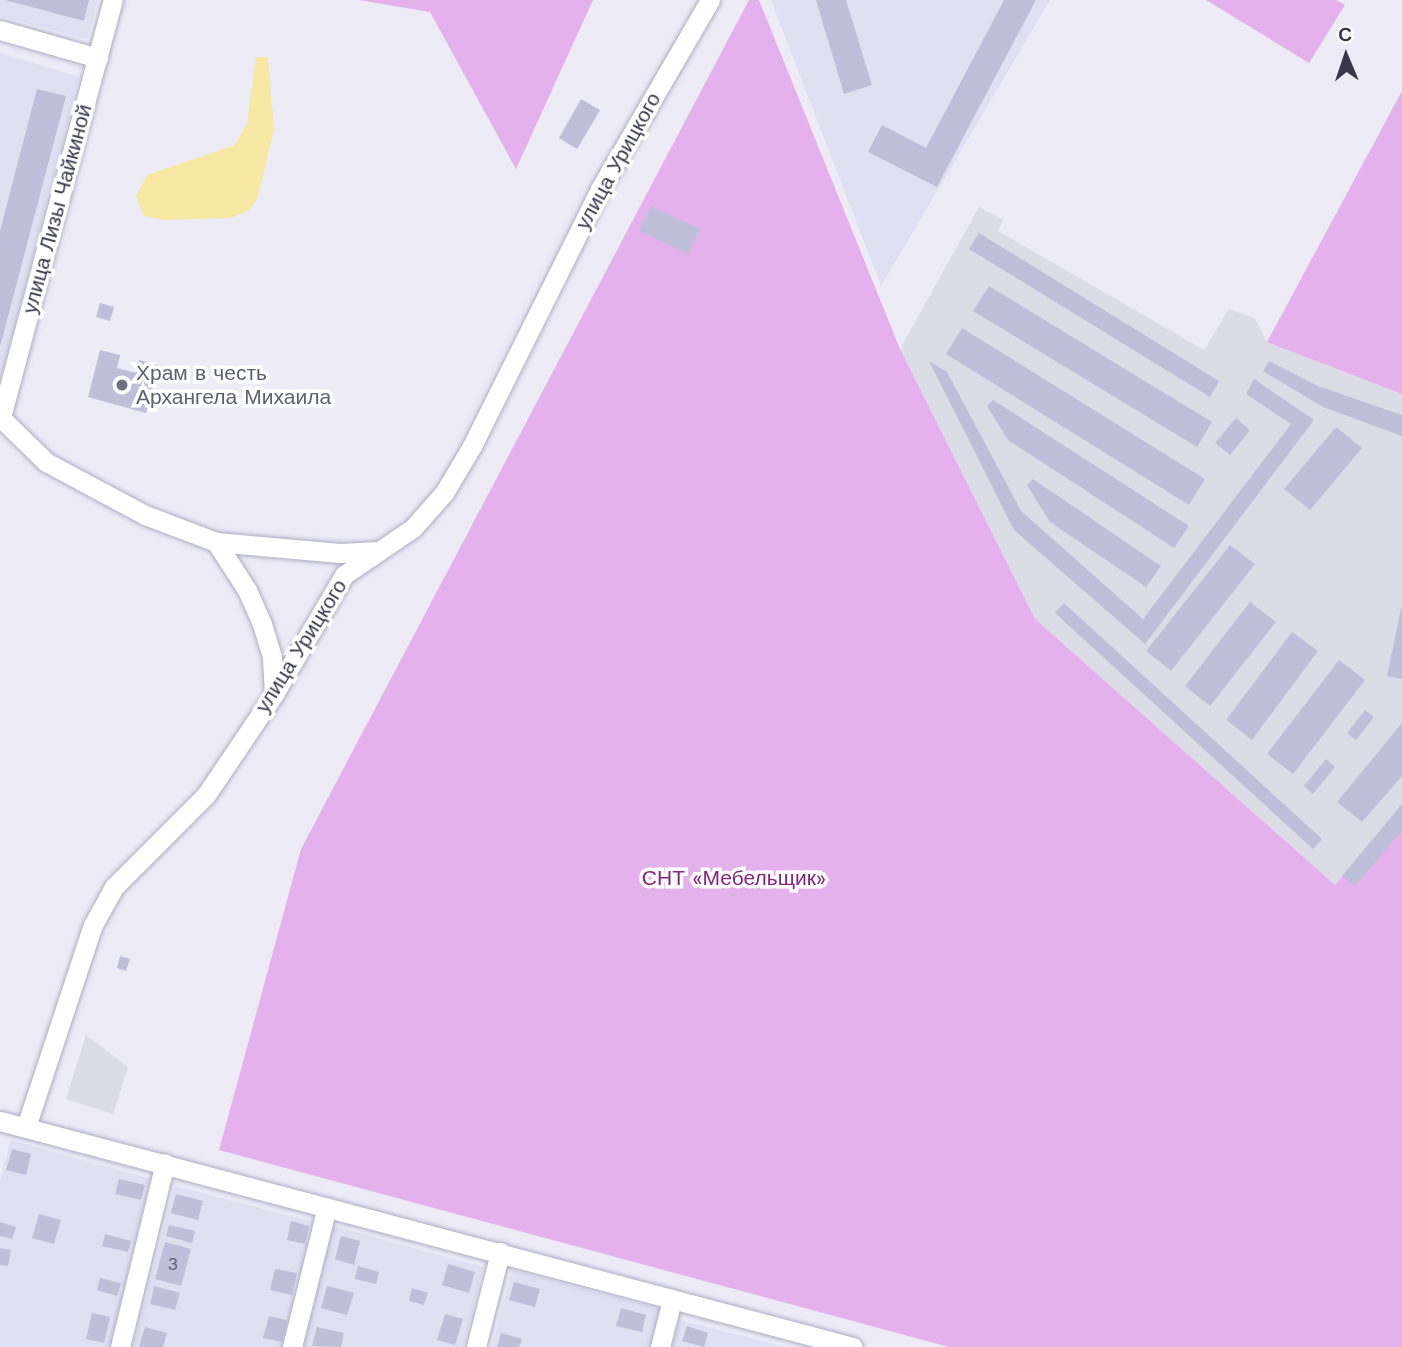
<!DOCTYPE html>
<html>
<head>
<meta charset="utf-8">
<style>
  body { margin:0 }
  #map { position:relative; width:1402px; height:1347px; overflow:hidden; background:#ecebf6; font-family:"Work Sans",sans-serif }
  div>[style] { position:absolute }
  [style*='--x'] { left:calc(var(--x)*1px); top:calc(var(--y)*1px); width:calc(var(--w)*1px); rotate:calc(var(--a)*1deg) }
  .residential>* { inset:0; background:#e1dff2 }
  .industrial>* { inset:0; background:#dcdce6 }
  .green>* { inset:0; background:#e5b1ed }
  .water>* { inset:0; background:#f7e8a3 }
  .building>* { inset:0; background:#bfbfd9 }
  .roads { filter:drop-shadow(0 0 2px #aeacc3) drop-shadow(0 0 2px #aeacc3) }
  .minor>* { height:19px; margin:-9.5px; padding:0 9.5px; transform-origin:9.5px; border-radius:9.5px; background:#fff }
  .dots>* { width:19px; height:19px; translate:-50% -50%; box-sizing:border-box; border:4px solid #fff; border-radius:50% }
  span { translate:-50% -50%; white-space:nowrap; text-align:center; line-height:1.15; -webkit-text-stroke:7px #fff; paint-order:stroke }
  .number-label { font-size:18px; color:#5a596f }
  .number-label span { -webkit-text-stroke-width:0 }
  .street-label { font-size:21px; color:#38374c }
  .worship-label { font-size:21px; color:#5b616d }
  .left { translate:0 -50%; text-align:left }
  .park-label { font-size:21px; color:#842480 }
  .north { position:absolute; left:1311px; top:21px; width:70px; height:70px; -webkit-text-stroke:5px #fff; paint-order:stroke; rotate:358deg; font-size:19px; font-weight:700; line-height:28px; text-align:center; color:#38374c }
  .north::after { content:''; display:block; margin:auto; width:24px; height:32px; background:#38374c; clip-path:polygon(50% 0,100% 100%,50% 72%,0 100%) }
</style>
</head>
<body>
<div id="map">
  <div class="residential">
    <div style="clip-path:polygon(0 0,98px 0,87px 39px,0 16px)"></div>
    <div style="clip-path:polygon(771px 0,1050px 0,881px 286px)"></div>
    <div style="clip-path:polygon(0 53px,79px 77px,0 381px)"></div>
    <div style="clip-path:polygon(11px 1140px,150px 1179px,111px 1347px,0 1347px,0 1181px)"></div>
    <div style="clip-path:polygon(175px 1186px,317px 1223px,286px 1347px,133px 1347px)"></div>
    <div style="clip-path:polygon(333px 1226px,483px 1267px,464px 1347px,302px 1347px)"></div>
    <div style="clip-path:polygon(512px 1270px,663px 1310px,653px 1347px,492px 1347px)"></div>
    <div style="clip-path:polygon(679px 1320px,786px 1347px,672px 1347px)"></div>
  </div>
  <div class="industrial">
    <div style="clip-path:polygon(979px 207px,1003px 220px,998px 231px,1204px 350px,1229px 309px,1255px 318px,1267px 342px,1402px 394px,1402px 812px,1335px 885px,1035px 619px,900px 349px)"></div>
    <div style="clip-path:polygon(86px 1035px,128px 1067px,113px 1114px,66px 1099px)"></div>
  </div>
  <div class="green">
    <div style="clip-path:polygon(359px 0,593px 0,516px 169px,430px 12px)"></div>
    <div style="clip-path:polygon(749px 0,759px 0,900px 349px,1035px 619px,1335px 885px,1402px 812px,1402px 1347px,949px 1347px,219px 1150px,301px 849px)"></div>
    <div style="clip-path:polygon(1206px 0,1336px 0,1345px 5px,1309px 63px)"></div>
    <div style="clip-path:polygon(1402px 91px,1402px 394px,1267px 342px)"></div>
  </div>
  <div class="water">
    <div style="clip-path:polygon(256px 57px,268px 57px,274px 130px,257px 200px,248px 211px,230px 218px,164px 220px,144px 216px,136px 196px,147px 175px,235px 145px,247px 124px)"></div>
  </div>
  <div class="building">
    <div style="clip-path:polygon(5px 0,89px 0,84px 21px)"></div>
    <div style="clip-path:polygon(816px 0,846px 0,872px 85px,844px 94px)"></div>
    <div style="clip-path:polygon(1004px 0,1036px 0,937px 187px,868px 152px,882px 125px,926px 148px)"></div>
    <div style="clip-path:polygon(37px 89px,66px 96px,0 347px,0 231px)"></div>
    <div style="clip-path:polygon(581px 99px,600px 110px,577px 149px,559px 138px)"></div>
    <div style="clip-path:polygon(651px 206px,700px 229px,688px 254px,639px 231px)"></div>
    <div style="clip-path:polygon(979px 233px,1219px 381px,1210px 397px,969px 249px)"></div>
    <div style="clip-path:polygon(989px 286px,1212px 422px,1197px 447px,973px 311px)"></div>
    <div style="clip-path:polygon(100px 303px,114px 307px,110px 321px,96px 317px)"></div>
    <div style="clip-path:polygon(962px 328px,1205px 479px,1189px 505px,946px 354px)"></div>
    <div style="clip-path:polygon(100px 350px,120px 355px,117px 368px,136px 373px,139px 360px,158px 365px,146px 413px,88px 397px)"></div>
    <div style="clip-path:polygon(929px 361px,947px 372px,1021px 511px,1143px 619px,1291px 424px,1246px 394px,1254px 379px,1314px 420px,1145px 644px,1014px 530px)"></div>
    <div style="clip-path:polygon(1269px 361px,1318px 386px,1402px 415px,1402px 436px,1323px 407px,1263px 371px)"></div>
    <div style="clip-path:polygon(993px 400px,1189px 526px,1174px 548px,1008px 440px,987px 406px)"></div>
    <div style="clip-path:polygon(1236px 418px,1250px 430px,1230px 455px,1215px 443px)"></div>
    <div style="clip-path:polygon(1336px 427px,1362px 448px,1310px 510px,1284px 489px)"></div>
    <div style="clip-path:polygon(1033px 479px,1161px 566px,1146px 587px,1050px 522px,1027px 485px)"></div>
    <div style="clip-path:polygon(1230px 545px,1255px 564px,1171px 671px,1146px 651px)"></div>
    <div style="clip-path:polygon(1250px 602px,1276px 622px,1210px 706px,1185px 686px)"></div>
    <div style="clip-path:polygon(1064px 603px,1322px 839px,1313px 849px,1055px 613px)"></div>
    <div style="clip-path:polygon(1401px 608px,1402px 608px,1402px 679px,1387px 676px)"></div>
    <div style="clip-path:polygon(1292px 632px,1318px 651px,1252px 740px,1226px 720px)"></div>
    <div style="clip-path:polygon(1339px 660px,1365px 680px,1293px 774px,1267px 754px)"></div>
    <div style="clip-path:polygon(1365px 710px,1374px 717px,1356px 740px,1347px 733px)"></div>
    <div style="clip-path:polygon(1402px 723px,1402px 776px,1362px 822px,1337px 802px)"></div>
    <div style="clip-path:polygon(1326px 759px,1335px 767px,1313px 794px,1304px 786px)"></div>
    <div style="clip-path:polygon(1402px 804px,1402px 831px,1355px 886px,1342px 876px)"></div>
    <div style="clip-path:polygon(120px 956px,130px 959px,126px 971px,117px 968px)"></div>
    <div style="clip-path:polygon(12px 1149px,31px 1154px,26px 1175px,6px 1170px)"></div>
    <div style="clip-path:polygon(119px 1179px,145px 1185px,141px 1200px,115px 1194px)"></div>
    <div style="clip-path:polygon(176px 1194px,203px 1201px,198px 1220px,171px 1213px)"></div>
    <div style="clip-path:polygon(39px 1214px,61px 1220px,54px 1244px,32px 1238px)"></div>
    <div style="clip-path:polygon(291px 1221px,309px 1226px,305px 1244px,287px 1240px)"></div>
    <div style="clip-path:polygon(0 1222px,16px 1227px,12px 1239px,0 1236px)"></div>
    <div style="clip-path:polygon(169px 1225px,195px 1231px,192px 1243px,166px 1236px)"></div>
    <div style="clip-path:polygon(105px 1234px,131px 1241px,128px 1252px,102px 1246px)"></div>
    <div style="clip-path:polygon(341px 1236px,360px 1241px,354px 1265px,335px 1259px)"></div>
    <div style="clip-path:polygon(165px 1242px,191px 1249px,181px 1286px,155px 1279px)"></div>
    <div style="clip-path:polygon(0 1248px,11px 1250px,8px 1266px,0 1265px)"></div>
    <div style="clip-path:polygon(448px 1264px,475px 1272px,469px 1293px,442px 1285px)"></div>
    <div style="clip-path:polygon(358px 1266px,379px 1272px,376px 1284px,355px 1279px)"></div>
    <div style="clip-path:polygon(275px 1269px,297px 1273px,292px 1295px,270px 1290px)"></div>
    <div style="clip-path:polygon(100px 1278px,121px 1283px,117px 1296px,97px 1290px)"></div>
    <div style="clip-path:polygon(514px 1282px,540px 1289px,535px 1307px,509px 1300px)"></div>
    <div style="clip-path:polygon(154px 1286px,180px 1293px,175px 1310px,150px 1304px)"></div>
    <div style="clip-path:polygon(327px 1286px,354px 1293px,347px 1315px,321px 1308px)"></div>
    <div style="clip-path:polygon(412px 1288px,428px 1293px,424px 1305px,409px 1301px)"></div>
    <div style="clip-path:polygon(621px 1308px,646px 1315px,642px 1332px,616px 1326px)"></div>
    <div style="clip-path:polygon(92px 1313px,110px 1317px,104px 1343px,86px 1339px)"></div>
    <div style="clip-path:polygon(445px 1314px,463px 1319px,455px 1345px,437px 1340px)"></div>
    <div style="clip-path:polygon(269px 1316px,287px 1320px,282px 1342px,263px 1338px)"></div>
    <div style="clip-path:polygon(687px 1326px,708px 1333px,704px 1347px,682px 1341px)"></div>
    <div style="clip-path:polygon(145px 1327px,167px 1333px,163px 1347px,139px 1347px)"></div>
    <div style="clip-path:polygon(317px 1327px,344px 1333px,341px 1347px,312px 1346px)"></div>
    <div style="clip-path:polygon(501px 1333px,522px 1339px,519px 1347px,497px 1347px)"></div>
  </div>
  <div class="roads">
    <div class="minor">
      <div style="--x:0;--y:30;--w:102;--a:15.9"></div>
      <div style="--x:0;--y:417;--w:64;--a:44.4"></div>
      <div style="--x:46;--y:462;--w:112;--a:28.2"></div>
      <div style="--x:145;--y:515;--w:76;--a:20.8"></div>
      <div style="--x:216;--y:542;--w:124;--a:5.1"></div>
      <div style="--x:340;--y:553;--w:34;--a:-3"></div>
      <div style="--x:1;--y:417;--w:432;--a:-75"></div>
      <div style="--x:216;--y:542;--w:57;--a:57.1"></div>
      <div style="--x:247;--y:590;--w:37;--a:66"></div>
      <div style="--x:262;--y:624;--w:34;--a:73"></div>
      <div style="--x:272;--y:657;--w:37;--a:87"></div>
      <div style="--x:0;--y:1121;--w:882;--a:14.84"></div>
      <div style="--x:26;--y:1127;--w:213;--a:-71.7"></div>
      <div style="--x:93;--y:925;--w:43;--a:-61.1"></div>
      <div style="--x:114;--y:887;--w:130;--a:-45"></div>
      <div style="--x:206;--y:795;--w:122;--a:-56"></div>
      <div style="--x:274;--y:694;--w:138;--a:-59.5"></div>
      <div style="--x:344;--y:575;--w:83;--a:-34.3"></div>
      <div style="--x:413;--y:528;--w:47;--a:-48.5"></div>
      <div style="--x:444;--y:493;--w:55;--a:-59.2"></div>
      <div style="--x:472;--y:446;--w:287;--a:-63.5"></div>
      <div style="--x:600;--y:189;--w:219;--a:-59.8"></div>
      <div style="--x:120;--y:1347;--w:189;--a:-76.3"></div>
      <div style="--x:292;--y:1347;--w:144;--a:-76"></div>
      <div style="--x:476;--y:1347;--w:98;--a:-75.8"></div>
      <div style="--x:660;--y:1347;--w:49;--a:-75.7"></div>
    </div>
  </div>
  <div class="dots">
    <div style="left:122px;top:385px;background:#6b7280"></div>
  </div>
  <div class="number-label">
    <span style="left:173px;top:1264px">3</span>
  </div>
  <div class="street-label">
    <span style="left:618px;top:161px;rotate:-61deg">улица Урицкого</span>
    <span style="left:57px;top:209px;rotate:-75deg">улица Лизы Чайкиной</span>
    <span style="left:301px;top:646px;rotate:-58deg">улица Урицкого</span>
  </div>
  <div class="worship-label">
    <span class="left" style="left:136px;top:385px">Храм в честь<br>Архангела Михаила</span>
  </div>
  <div class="park-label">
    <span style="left:734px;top:878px">СНТ «Мебельщик»</span>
  </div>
  <div class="north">С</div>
</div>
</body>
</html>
